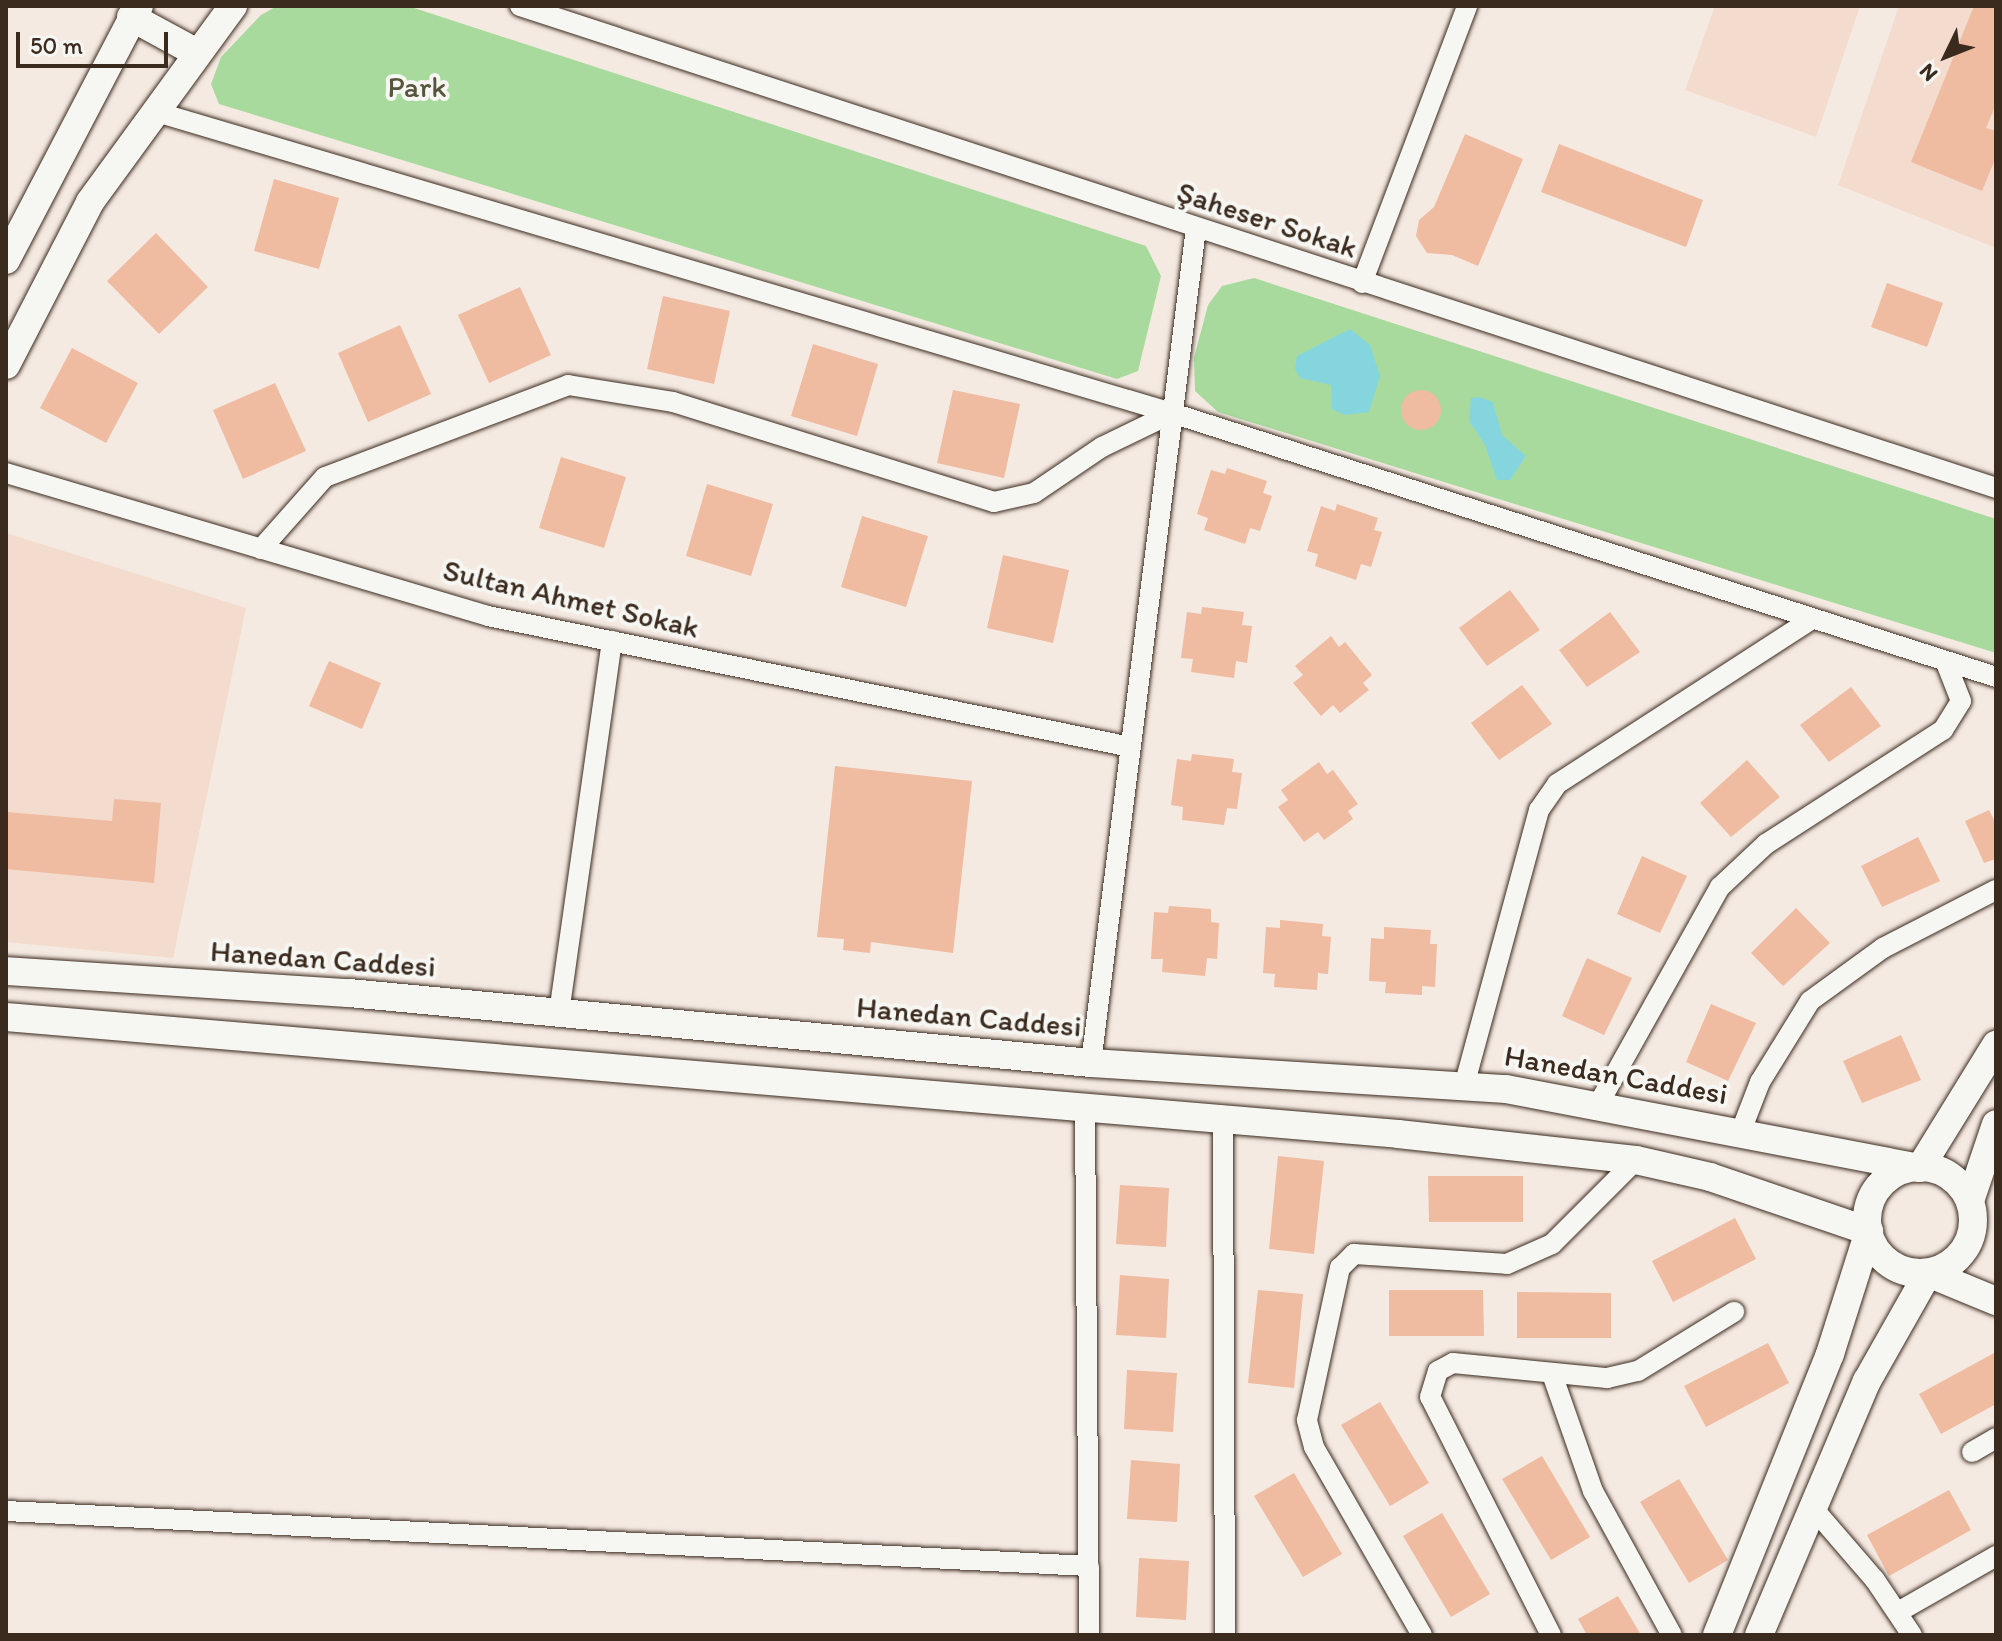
<!DOCTYPE html>
<html>
<head>
<meta charset="utf-8">
<style>
  body { margin:0 }
  #map { position:relative; width:2002px; height:1641px; overflow:hidden; background:#f5eae2; font-family:Itim,sans-serif }
  div>[style] { position:absolute }
  [style*='--x'] { left:calc(var(--x)*1px); top:calc(var(--y)*1px); width:calc(var(--w)*1px); rotate:calc(var(--a)*1deg) }
  .built>* { inset:0; background:#f3dcce }
  .green>* { inset:0; background:#a7da9c }
  .water>* { inset:0; background:#85d5df }
  .building>* { inset:0; background:#efbba1 }
  .round { border-radius:50% }
  .roads { filter:drop-shadow(0 0 2px #3b2a1e) drop-shadow(0 0 2px #3b2a1e) }
  .street>* { height:20px; margin:-10px; padding:0 10px; transform-origin:10px; border-radius:10px; background:#f6f6f2 }
  .secondary>* { height:28px; margin:-14px; padding:0 14px; transform-origin:14px; border-radius:14px; background:#f6f6f2 }
  .secondary>.ring { margin:-14px; padding:0; box-sizing:content-box; background:none; border:28px solid #f6f6f2; border-radius:50% }
  span { translate:-50% -50%; white-space:nowrap; text-align:center; line-height:1.15; -webkit-text-stroke:8px #f6f6f2; paint-order:stroke }
  .park-label { font-size:30px; color:#56563e }
  .street-label { font-size:30px; color:#3b2a1e }
  .frame { position:absolute; inset:0; border:8px solid #3b2a1e; pointer-events:none }
  .north { position:absolute; left:1906px; top:16px; width:80px; height:80px; -webkit-text-stroke:6px #f6f6f2; paint-order:stroke; rotate:227deg; font-size:22px; font-weight:700; line-height:32px; text-align:center; color:#3b2a1e }
  .north::after { content:''; display:block; margin:auto; width:28px; height:36px; background:#3b2a1e; clip-path:polygon(50% 0,100% 100%,50% 72%,0 100%) }
  .scale { position:absolute; left:16px; top:32px; width:152px; height:36px; box-sizing:border-box; border:4px solid #3b2a1e; border-top:0; padding-left:10px; font-size:24px; line-height:28px; white-space:nowrap; color:#3b2a1e; -webkit-text-stroke:6px #f6f6f2; paint-order:stroke }
</style>
</head>
<body>
<div id="map">
  <div class="built">
    <div style="clip-path:polygon(1715px 6px,1860px 6px,1816px 137px,1685px 90px)"></div>
    <div style="clip-path:polygon(1899px 6px,1996px 6px,1996px 248px,1838px 185px)"></div>
    <div style="clip-path:polygon(6px 533px,246px 608px,173px 958px,6px 942px)"></div>
  </div>
  <div class="green">
    <div style="clip-path:polygon(277px 6px,408px 6px,1146px 246px,1161px 276px,1138px 371px,1117px 379px,219px 104px,211px 84px,221px 57px,261px 15px)"></div>
    <div style="clip-path:polygon(1254px 278px,1996px 519px,1996px 653px,1218px 412px,1195px 391px,1194px 358px,1208px 305px,1222px 286px)"></div>
  </div>
  <div class="water">
    <div style="clip-path:polygon(1350px 329px,1370px 345px,1380px 376px,1369px 412px,1345px 415px,1332px 409px,1331px 385px,1300px 378px,1295px 369px,1297px 356px)"></div>
    <div style="clip-path:polygon(1479px 397px,1493px 402px,1502px 435px,1526px 456px,1510px 480px,1497px 480px,1485px 445px,1469px 421px,1471px 398px)"></div>
  </div>
  <div class="building">
    <div style="clip-path:polygon(1974px 6px,1996px 6px,1996px 104px,1986px 128px,1996px 131px,1996px 157px,1982px 191px,1911px 162px)"></div>
    <div style="clip-path:polygon(1465px 134px,1523px 159px,1478px 266px,1452px 255px,1427px 253px,1416px 236px,1419px 220px,1434px 207px)"></div>
    <div style="clip-path:polygon(1559px 144px,1703px 200px,1686px 247px,1541px 192px)"></div>
    <div style="clip-path:polygon(274px 179px,339px 198px,319px 269px,254px 251px)"></div>
    <div style="clip-path:polygon(156px 233px,208px 287px,159px 334px,107px 281px)"></div>
    <div style="clip-path:polygon(1887px 283px,1943px 303px,1927px 347px,1871px 327px)"></div>
    <div style="clip-path:polygon(520px 287px,551px 355px,489px 383px,458px 315px)"></div>
    <div style="clip-path:polygon(663px 296px,730px 311px,714px 384px,647px 369px)"></div>
    <div style="clip-path:polygon(400px 325px,431px 394px,368px 422px,338px 353px)"></div>
    <div style="clip-path:polygon(813px 344px,878px 364px,857px 436px,791px 416px)"></div>
    <div style="clip-path:polygon(72px 348px,138px 383px,106px 443px,40px 408px)"></div>
    <div style="clip-path:polygon(275px 383px,306px 451px,243px 479px,213px 410px)"></div>
    <div style="clip-path:polygon(953px 390px,1020px 404px,1004px 478px,937px 463px)"></div>
    <div class="round" style="left:1401px;top:390px;width:40px;height:40px"></div>
    <div style="clip-path:polygon(561px 457px,626px 477px,604px 548px,539px 528px)"></div>
    <div style="clip-path:polygon(1227px 468px,1267px 481px,1263px 493px,1272px 496px,1260px 531px,1250px 528px,1245px 544px,1204px 530px,1208px 518px,1197px 514px,1211px 470px,1225px 474px)"></div>
    <div style="clip-path:polygon(707px 484px,773px 504px,751px 576px,686px 556px)"></div>
    <div style="clip-path:polygon(1337px 504px,1378px 518px,1374px 530px,1382px 532px,1371px 567px,1361px 564px,1356px 580px,1315px 566px,1318px 554px,1307px 551px,1321px 506px,1335px 511px)"></div>
    <div style="clip-path:polygon(862px 516px,928px 536px,906px 607px,841px 587px)"></div>
    <div style="clip-path:polygon(1003px 555px,1069px 570px,1053px 643px,987px 628px)"></div>
    <div style="clip-path:polygon(1510px 590px,1540px 630px,1487px 666px,1459px 628px)"></div>
    <div style="clip-path:polygon(1202px 607px,1244px 612px,1242px 625px,1252px 626px,1247px 663px,1236px 661px,1234px 678px,1191px 672px,1193px 659px,1181px 658px,1187px 612px,1201px 614px)"></div>
    <div style="clip-path:polygon(1610px 612px,1640px 652px,1587px 687px,1559px 650px)"></div>
    <div style="clip-path:polygon(1331px 636px,1339px 647px,1345px 642px,1372px 675px,1363px 683px,1369px 690px,1340px 713px,1333px 705px,1321px 716px,1293px 683px,1303px 675px,1295px 666px)"></div>
    <div style="clip-path:polygon(329px 661px,381px 683px,362px 729px,309px 706px)"></div>
    <div style="clip-path:polygon(1522px 685px,1552px 724px,1499px 760px,1471px 723px)"></div>
    <div style="clip-path:polygon(1851px 687px,1881px 726px,1829px 762px,1800px 725px)"></div>
    <div style="clip-path:polygon(1192px 754px,1234px 759px,1232px 772px,1242px 773px,1237px 809px,1227px 808px,1224px 825px,1182px 820px,1183px 807px,1171px 805px,1177px 759px,1191px 761px)"></div>
    <div style="clip-path:polygon(1747px 760px,1780px 797px,1731px 837px,1700px 803px)"></div>
    <div style="clip-path:polygon(1319px 762px,1327px 774px,1333px 770px,1358px 804px,1348px 811px,1353px 819px,1324px 840px,1318px 832px,1304px 842px,1278px 807px,1288px 800px,1281px 790px)"></div>
    <div style="clip-path:polygon(835px 766px,972px 781px,953px 953px,871px 942px,870px 953px,843px 950px,844px 939px,817px 937px)"></div>
    <div style="clip-path:polygon(114px 799px,161px 803px,154px 883px,6px 869px,6px 812px,112px 821px)"></div>
    <div style="clip-path:polygon(1989px 810px,1996px 824px,1996px 859px,1984px 863px,1965px 821px)"></div>
    <div style="clip-path:polygon(1918px 837px,1940px 881px,1882px 907px,1861px 866px)"></div>
    <div style="clip-path:polygon(1642px 856px,1687px 876px,1660px 933px,1617px 914px)"></div>
    <div style="clip-path:polygon(1169px 906px,1211px 909px,1211px 922px,1219px 923px,1217px 959px,1207px 958px,1205px 976px,1162px 972px,1163px 959px,1151px 959px,1154px 912px,1168px 913px)"></div>
    <div style="clip-path:polygon(1796px 908px,1830px 943px,1783px 986px,1751px 953px)"></div>
    <div style="clip-path:polygon(1280px 920px,1323px 924px,1322px 936px,1331px 937px,1328px 974px,1318px 973px,1317px 990px,1274px 987px,1275px 974px,1263px 973px,1266px 927px,1280px 928px)"></div>
    <div style="clip-path:polygon(1384px 927px,1431px 930px,1430px 944px,1437px 944px,1435px 987px,1422px 986px,1422px 995px,1385px 993px,1386px 982px,1369px 981px,1371px 938px,1384px 939px)"></div>
    <div style="clip-path:polygon(1587px 958px,1632px 978px,1604px 1035px,1562px 1016px)"></div>
    <div style="clip-path:polygon(1711px 1004px,1756px 1023px,1728px 1081px,1686px 1062px)"></div>
    <div style="clip-path:polygon(1901px 1035px,1921px 1080px,1862px 1103px,1843px 1061px)"></div>
    <div style="clip-path:polygon(1278px 1156px,1324px 1161px,1314px 1254px,1269px 1249px)"></div>
    <div style="clip-path:polygon(1428px 1176px,1523px 1176px,1523px 1222px,1429px 1222px)"></div>
    <div style="clip-path:polygon(1120px 1185px,1169px 1188px,1166px 1247px,1116px 1244px)"></div>
    <div style="clip-path:polygon(1735px 1218px,1756px 1259px,1673px 1302px,1652px 1261px)"></div>
    <div style="clip-path:polygon(1120px 1275px,1169px 1279px,1166px 1338px,1116px 1335px)"></div>
    <div style="clip-path:polygon(1258px 1290px,1303px 1294px,1294px 1388px,1248px 1383px)"></div>
    <div style="clip-path:polygon(1389px 1290px,1483px 1290px,1484px 1336px,1389px 1336px)"></div>
    <div style="clip-path:polygon(1517px 1292px,1611px 1293px,1611px 1338px,1517px 1338px)"></div>
    <div style="clip-path:polygon(1768px 1343px,1789px 1383px,1706px 1427px,1684px 1386px)"></div>
    <div style="clip-path:polygon(1996px 1352px,1996px 1404px,1941px 1434px,1919px 1394px)"></div>
    <div style="clip-path:polygon(1127px 1370px,1177px 1373px,1173px 1432px,1124px 1429px)"></div>
    <div style="clip-path:polygon(1380px 1402px,1429px 1483px,1390px 1506px,1341px 1425px)"></div>
    <div style="clip-path:polygon(1542px 1456px,1590px 1537px,1551px 1560px,1502px 1479px)"></div>
    <div style="clip-path:polygon(1131px 1460px,1180px 1464px,1177px 1522px,1127px 1519px)"></div>
    <div style="clip-path:polygon(1294px 1473px,1342px 1554px,1303px 1577px,1254px 1496px)"></div>
    <div style="clip-path:polygon(1679px 1479px,1728px 1560px,1689px 1583px,1640px 1502px)"></div>
    <div style="clip-path:polygon(1949px 1490px,1971px 1530px,1889px 1576px,1867px 1535px)"></div>
    <div style="clip-path:polygon(1442px 1513px,1490px 1594px,1451px 1617px,1403px 1536px)"></div>
    <div style="clip-path:polygon(1139px 1558px,1189px 1561px,1186px 1620px,1136px 1617px)"></div>
    <div style="clip-path:polygon(1618px 1596px,1641px 1635px,1587px 1635px,1578px 1619px)"></div>
  </div>
  <div class="roads">
    <div class="street">
      <div style="--x:520;--y:6;--w:1553;--a:18.08"></div>
      <div style="--x:153;--y:111;--w:1063;--a:16.51"></div>
      <div style="--x:1172;--y:413;--w:865;--a:17.76"></div>
      <div style="--x:1362;--y:283;--w:296;--a:-69.2"></div>
      <div style="--x:6;--y:473;--w:503;--a:16.52"></div>
      <div style="--x:488;--y:616;--w:656;--a:11.52"></div>
      <div style="--x:261;--y:549;--w:96;--a:-48.4"></div>
      <div style="--x:325;--y:477;--w:260;--a:-20.7"></div>
      <div style="--x:568;--y:385;--w:106;--a:9.2"></div>
      <div style="--x:673;--y:402;--w:336;--a:17.3"></div>
      <div style="--x:994;--y:502;--w:41;--a:-12.7"></div>
      <div style="--x:1034;--y:493;--w:82;--a:-34.1"></div>
      <div style="--x:1102;--y:447;--w:78;--a:-25.9"></div>
      <div style="--x:559;--y:1013;--w:376;--a:-81.9"></div>
      <div style="--x:1091;--y:1063;--w:842;--a:-82.83"></div>
      <div style="--x:1464;--y:1086;--w:286;--a:-74.8"></div>
      <div style="--x:1539;--y:810;--w:32;--a:-55"></div>
      <div style="--x:1557;--y:784;--w:300;--a:-32.9"></div>
      <div style="--x:1598;--y:1105;--w:250;--a:-60.8"></div>
      <div style="--x:1720;--y:887;--w:63;--a:-43.1"></div>
      <div style="--x:1766;--y:844;--w:211;--a:-32.8"></div>
      <div style="--x:1943;--y:730;--w:34;--a:-58"></div>
      <div style="--x:1961;--y:701;--w:41;--a:-111.5"></div>
      <div style="--x:1085;--y:1109;--w:526;--a:89.56"></div>
      <div style="--x:1223;--y:1122;--w:513;--a:89.78"></div>
      <div style="--x:1741;--y:1131;--w:53;--a:-68.8"></div>
      <div style="--x:1760;--y:1082;--w:95;--a:-58.3"></div>
      <div style="--x:1810;--y:1001;--w:90;--a:-36"></div>
      <div style="--x:1883;--y:948;--w:127;--a:-27.2"></div>
      <div style="--x:1552;--y:1374;--w:124;--a:70.7"></div>
      <div style="--x:1593;--y:1491;--w:164;--a:61.3"></div>
      <div style="--x:1972;--y:1452;--w:28;--a:-30"></div>
      <div style="--x:1812;--y:1507;--w:96;--a:49.2"></div>
      <div style="--x:1875;--y:1580;--w:66;--a:56.1"></div>
      <div style="--x:6;--y:1511;--w:1084;--a:2.91"></div>
      <div style="--x:1898;--y:1612;--w:113;--a:-29.7"></div>
      <div style="--x:1422;--y:1635;--w:217;--a:-119.9"></div>
      <div style="--x:1314;--y:1447;--w:28;--a:-105"></div>
      <div style="--x:1307;--y:1420;--w:156;--a:-77.8"></div>
      <div style="--x:1340;--y:1268;--w:20;--a:-45"></div>
      <div style="--x:1354;--y:1254;--w:153;--a:3.7"></div>
      <div style="--x:1507;--y:1264;--w:49;--a:-24"></div>
      <div style="--x:1552;--y:1244;--w:119;--a:-45"></div>
      <div style="--x:1551;--y:1635;--w:267;--a:-116.9"></div>
      <div style="--x:1430;--y:1397;--w:27;--a:-73"></div>
      <div style="--x:1438;--y:1371;--w:17;--a:-28"></div>
      <div style="--x:1453;--y:1363;--w:155;--a:5.6"></div>
      <div style="--x:1607;--y:1378;--w:32;--a:-13"></div>
      <div style="--x:1638;--y:1371;--w:113;--a:-31.6"></div>
    </div>
    <div class="secondary">
      <div style="--x:131;--y:17;--w:75;--a:28.6"></div>
      <div style="--x:6;--y:260;--w:287;--a:-62.4"></div>
      <div style="--x:6;--y:365;--w:183;--a:-62.7"></div>
      <div style="--x:90;--y:202;--w:243;--a:-53.9"></div>
      <div style="--x:6;--y:971;--w:344;--a:3.7"></div>
      <div style="--x:349;--y:993;--w:745;--a:5.39"></div>
      <div style="--x:1091;--y:1063;--w:416;--a:3.6"></div>
      <div style="--x:1506;--y:1089;--w:421;--a:10.8"></div>
      <div style="--x:6;--y:1017;--w:1397;--a:4.8"></div>
      <div style="--x:1398;--y:1134;--w:239;--a:6.2"></div>
      <div style="--x:1636;--y:1160;--w:76;--a:12.9"></div>
      <div style="--x:1710;--y:1177;--w:168;--a:18.8"></div>
      <div class="ring" style="left:1867px;top:1167px;width:78px;height:78px"></div>
      <div style="--x:1920;--y:1168;--w:145;--a:-58.3"></div>
      <div style="--x:1970;--y:1201;--w:81;--a:-71.3"></div>
      <div style="--x:1928;--y:1273;--w:74;--a:22.4"></div>
      <div style="--x:1717;--y:1635;--w:303;--a:-68.1"></div>
      <div style="--x:1830;--y:1354;--w:129;--a:-72.4"></div>
      <div style="--x:1759;--y:1635;--w:276;--a:-67"></div>
      <div style="--x:1867;--y:1381;--w:124;--a:-60.5"></div>
    </div>
  </div>
  <div class="park-label">
    <span style="left:417px;top:87px">Park</span>
  </div>
  <div class="street-label">
    <span style="left:1267px;top:220px;rotate:18deg">Şaheser Sokak</span>
    <span style="left:571px;top:599px;rotate:13deg">Sultan Ahmet Sokak</span>
    <span style="left:323px;top:959px;rotate:4deg">Hanedan Caddesi</span>
    <span style="left:969px;top:1017px;rotate:5deg">Hanedan Caddesi</span>
    <span style="left:1616px;top:1075px;rotate:10deg">Hanedan Caddesi</span>
  </div>
  <div class="frame"></div>
  <div class="north">N</div>
  <div class="scale">50 m</div>
</div>
</body>
</html>
